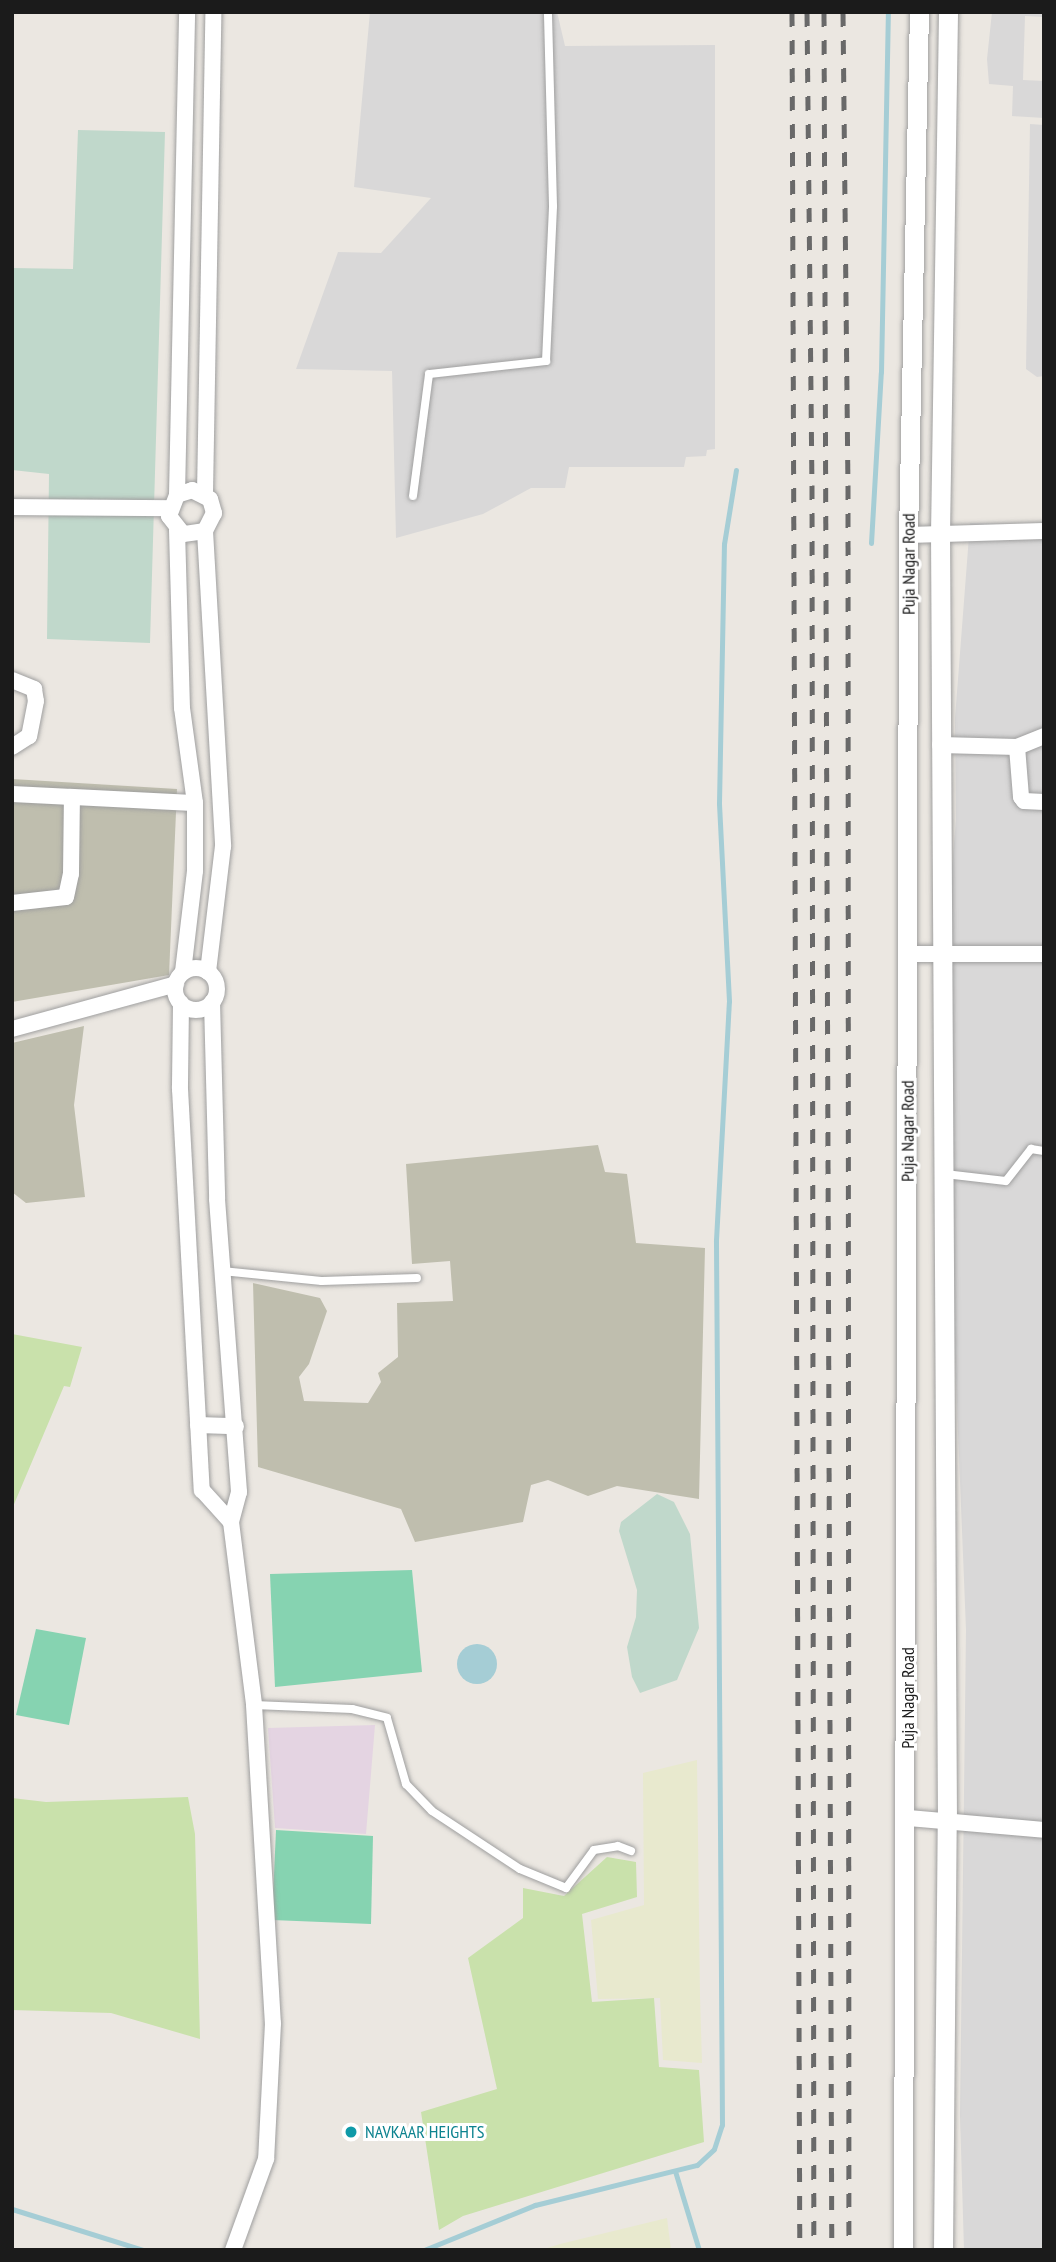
<!DOCTYPE html>
<html>
<head>
<meta charset="utf-8">
<style>
  body { margin:0 }
  #map { position:relative; width:1056px; height:2262px; overflow:hidden; background:#ebe7e1; font-family:"PT Sans Narrow",sans-serif }
  div>[style] { position:absolute }
  [style*='--x'] { left:calc(var(--x)*1px); top:calc(var(--y)*1px); width:calc(var(--w)*1px); rotate:calc(var(--a)*1deg) }
  .residential>* { inset:0; background:#d9d8d8 }
  .industrial>* { inset:0; background:#e4d4e2 }
  .construction>* { inset:0; background:#bfbeae }
  .farmland>* { inset:0; background:#e8e9ce }
  .grass>* { inset:0; background:#c9e1ab }
  .wetland>* { inset:0; background:#c0d8cb }
  .pitch>* { inset:0; background:#86d3b1 }
  .water>* { inset:0; background:#a5cdd5 }
  .round { border-radius:50% }
  .stream>* { height:5px; margin:-2.5px; padding:0 2.5px; transform-origin:2.5px; border-radius:2.5px; background:#a5cdd5 }
  .roads { filter:drop-shadow(0 0 2px #9f9f9f) drop-shadow(0 0 2px #9f9f9f) }
  .service>* { height:8px; margin:-4px; padding:0 4px; transform-origin:4px; border-radius:4px; background:#fff }
  .minor>* { height:16px; margin:-8px; padding:0 8px; transform-origin:8px; border-radius:8px; background:#fff }
  .minor>.ring { margin:-8px; padding:0; box-sizing:content-box; background:none; border:16px solid #fff; border-radius:50% }
  .tertiary>* { height:19px; margin:-9.5px; padding:0 9.5px; transform-origin:9.5px; border-radius:9.5px; background:#fff }
  .rail>* { height:5px; margin-top:-2.5px; transform-origin:0; background:repeating-linear-gradient(90deg,#696969 0 14px,transparent 0 28px) }
  .dots>* { width:19px; height:19px; translate:-50% -50%; box-sizing:border-box; border:4px solid #fff; border-radius:50% }
  span { translate:-50% -50%; white-space:nowrap; text-align:center; line-height:1.15; -webkit-text-stroke:6px #fff; paint-order:stroke }
  .street-label { font-size:18px; color:#1b1b1b }
  .culture-label { font-size:18px; color:#0d838f }
  .left { translate:0 -50%; text-align:left }
  .frame { position:absolute; inset:0; border:14px solid #1b1b1b; pointer-events:none }
</style>
</head>
<body>
<div id="map">
  <div class="residential">
    <div style="clip-path:polygon(370px 12px,557px 12px,565px 46px,715px 45px,715px 449px,707px 450px,706px 456px,686px 457px,684px 467px,569px 467px,565px 488px,531px 488px,483px 514px,396px 538px,392px 371px,296px 369px,338px 252px,381px 253px,431px 198px,354px 187px)"></div>
    <div style="clip-path:polygon(992px 12px,1044px 12px,1044px 17px,1025px 16px,1023px 80px,1044px 81px,1044px 118px,1012px 116px,1013px 86px,989px 84px,987px 59px)"></div>
    <div style="clip-path:polygon(1030px 124px,1044px 125px,1044px 376px,1037px 377px,1026px 369px)"></div>
    <div style="clip-path:polygon(970px 523px,1044px 525px,1044px 2250px,964px 2250px,960px 2115px,966px 1630px,941px 1006px,956px 819px,955px 718px)"></div>
  </div>
  <div class="industrial">
    <div style="clip-path:polygon(375px 1725px,366px 1834px,275px 1828px,268px 1728px)"></div>
  </div>
  <div class="construction">
    <div style="clip-path:polygon(12px 779px,177px 789px,169px 975px,12px 1002px)"></div>
    <div style="clip-path:polygon(84px 1026px,74px 1105px,85px 1197px,26px 1203px,12px 1192px,12px 1043px)"></div>
    <div style="clip-path:polygon(598px 1145px,605px 1172px,627px 1174px,636px 1243px,705px 1248px,699px 1499px,617px 1486px,588px 1496px,548px 1480px,531px 1485px,523px 1522px,415px 1542px,401px 1509px,258px 1467px,253px 1283px,320px 1298px,327px 1311px,309px 1364px,299px 1377px,304px 1401px,368px 1403px,381px 1382px,378px 1373px,398px 1357px,397px 1303px,453px 1301px,450px 1261px,412px 1264px,406px 1164px)"></div>
  </div>
  <div class="farmland">
    <div style="clip-path:polygon(697px 1760px,700px 1996px,702px 2063px,663px 2060px,660px 1998px,598px 1999px,591px 1920px,644px 1905px,643px 1773px)"></div>
    <div style="clip-path:polygon(667px 2218px,671px 2250px,541px 2250px,560px 2244px)"></div>
  </div>
  <div class="grass">
    <div style="clip-path:polygon(12px 1334px,82px 1347px,70px 1387px,64px 1386px,12px 1509px)"></div>
    <div style="clip-path:polygon(188px 1797px,195px 1834px,200px 2039px,111px 2013px,12px 2010px,12px 1798px,46px 1802px)"></div>
    <div style="clip-path:polygon(607px 1857px,636px 1862px,637px 1897px,582px 1914px,592px 2002px,654px 1998px,659px 2067px,699px 2070px,704px 2142px,463px 2216px,439px 2230px,421px 2112px,497px 2089px,468px 1958px,523px 1918px,523px 1888px,564px 1896px)"></div>
  </div>
  <div class="wetland">
    <div style="clip-path:polygon(78px 130px,165px 132px,150px 643px,47px 639px,49px 474px,12px 470px,12px 268px,73px 269px)"></div>
    <div style="clip-path:polygon(657px 1494px,674px 1502px,690px 1534px,699px 1628px,677px 1680px,640px 1693px,632px 1677px,627px 1647px,636px 1617px,637px 1590px,619px 1531px,621px 1522px)"></div>
  </div>
  <div class="pitch">
    <div style="clip-path:polygon(412px 1570px,422px 1672px,275px 1687px,270px 1574px)"></div>
    <div style="clip-path:polygon(36px 1629px,86px 1638px,69px 1725px,16px 1715px)"></div>
    <div style="clip-path:polygon(276px 1830px,373px 1836px,371px 1924px,272px 1920px)"></div>
  </div>
  <div class="water">
    <div class="round" style="left:457px;top:1644px;width:40px;height:40px"></div>
  </div>
  <div class="stream">
    <div style="--x:871;--y:543;--w:171;--a:-86.7"></div>
    <div style="--x:881;--y:372;--w:360;--a:-88.9"></div>
    <div style="--x:675;--y:2171;--w:83;--a:73.1"></div>
    <div style="--x:12;--y:2209;--w:137;--a:17.4"></div>
    <div style="--x:424;--y:2250;--w:120;--a:-22.1"></div>
    <div style="--x:535;--y:2205;--w:167;--a:-13.9"></div>
    <div style="--x:697;--y:2165;--w:23;--a:-43"></div>
    <div style="--x:714;--y:2149;--w:25;--a:-72"></div>
    <div style="--x:722;--y:2125;--w:885;--a:-90.39"></div>
    <div style="--x:716;--y:1240;--w:239;--a:-86.9"></div>
    <div style="--x:729;--y:1001;--w:198;--a:-92.9"></div>
    <div style="--x:719;--y:803;--w:259;--a:-88.9"></div>
    <div style="--x:724;--y:544;--w:75;--a:-80.8"></div>
  </div>
  <div class="roads">
    <div class="service">
      <div style="--x:413;--y:496;--w:123;--a:-82.5"></div>
      <div style="--x:429;--y:374;--w:118;--a:-6.3"></div>
      <div style="--x:546;--y:361;--w:155;--a:-87.4"></div>
      <div style="--x:553;--y:206;--w:194;--a:-91.5"></div>
      <div style="--x:945;--y:1174;--w:61;--a:6.5"></div>
      <div style="--x:1006;--y:1181;--w:41;--a:-52"></div>
      <div style="--x:1031;--y:1149;--w:13;--a:9"></div>
      <div style="--x:222;--y:1271;--w:100;--a:5.7"></div>
      <div style="--x:322;--y:1281;--w:95;--a:-1.8"></div>
      <div style="--x:254;--y:1705;--w:98;--a:2.3"></div>
      <div style="--x:352;--y:1709;--w:36;--a:14"></div>
      <div style="--x:387;--y:1718;--w:69;--a:73.9"></div>
      <div style="--x:406;--y:1784;--w:37;--a:46"></div>
      <div style="--x:432;--y:1811;--w:105;--a:33.4"></div>
      <div style="--x:520;--y:1869;--w:50;--a:22.4"></div>
      <div style="--x:566;--y:1888;--w:47;--a:-53.6"></div>
      <div style="--x:594;--y:1850;--w:24;--a:-9"></div>
      <div style="--x:618;--y:1846;--w:14;--a:21"></div>
    </div>
    <div class="minor">
      <div style="--x:205;--y:494;--w:482;--a:-89"></div>
      <div style="--x:177;--y:495;--w:16;--a:-18"></div>
      <div style="--x:192;--y:490;--w:20;--a:27"></div>
      <div style="--x:210;--y:499;--w:15;--a:74"></div>
      <div style="--x:214;--y:513;--w:20;--a:117"></div>
      <div style="--x:205;--y:531;--w:22;--a:172"></div>
      <div style="--x:183;--y:534;--w:23;--a:-128"></div>
      <div style="--x:169;--y:516;--w:22;--a:-69"></div>
      <div style="--x:177;--y:495;--w:483;--a:-88.8"></div>
      <div style="--x:12;--y:507;--w:157;--a:0.4"></div>
      <div style="--x:177;--y:530;--w:178;--a:88.4"></div>
      <div style="--x:182;--y:708;--w:96;--a:82.2"></div>
      <div style="--x:195;--y:803;--w:68;--a:90"></div>
      <div style="--x:195;--y:871;--w:102;--a:96.8"></div>
      <div style="--x:205;--y:531;--w:316;--a:86.7"></div>
      <div style="--x:223;--y:846;--w:127;--a:96.8"></div>
      <div style="--x:908;--y:535;--w:136;--a:-1.7"></div>
      <div style="--x:12;--y:680;--w:24;--a:22"></div>
      <div style="--x:34;--y:689;--w:12;--a:81"></div>
      <div style="--x:36;--y:701;--w:36;--a:101"></div>
      <div style="--x:29;--y:736;--w:20;--a:147"></div>
      <div style="--x:940;--y:745;--w:77;--a:1.5"></div>
      <div style="--x:1017;--y:747;--w:29;--a:-22"></div>
      <div style="--x:1017;--y:747;--w:50;--a:85.4"></div>
      <div style="--x:1021;--y:797;--w:5;--a:53"></div>
      <div style="--x:1024;--y:801;--w:20;--a:3"></div>
      <div style="--x:12;--y:794;--w:60;--a:2.9"></div>
      <div style="--x:12;--y:903;--w:54;--a:-6.3"></div>
      <div style="--x:66;--y:897;--w:24;--a:-78"></div>
      <div style="--x:71;--y:874;--w:77;--a:-89.3"></div>
      <div style="--x:72;--y:797;--w:123;--a:2.8"></div>
      <div style="--x:908;--y:954;--w:136;--a:0"></div>
      <div class="ring" style="left:175px;top:968px;width:26px;height:26px"></div>
      <div style="--x:212;--y:1002;--w:197;--a:88.5"></div>
      <div style="--x:217;--y:1199;--w:294;--a:85.7"></div>
      <div style="--x:239;--y:1492;--w:31;--a:105"></div>
      <div style="--x:231;--y:1522;--w:184;--a:82.8"></div>
      <div style="--x:254;--y:1705;--w:319;--a:86.6"></div>
      <div style="--x:273;--y:2023;--w:136;--a:92.9"></div>
      <div style="--x:266;--y:2159;--w:97;--a:109.9"></div>
      <div style="--x:181;--y:1003;--w:86;--a:90.7"></div>
      <div style="--x:180;--y:1089;--w:402;--a:86.9"></div>
      <div style="--x:202;--y:1490;--w:43;--a:47.8"></div>
      <div style="--x:12;--y:1029;--w:170;--a:-15.3"></div>
      <div style="--x:198;--y:1425;--w:38;--a:2"></div>
      <div style="--x:908;--y:1818;--w:137;--a:5"></div>
    </div>
    <div class="tertiary">
      <div style="--x:903;--y:2250;--w:1715;--a:-89.83"></div>
      <div style="--x:908;--y:535;--w:523;--a:-88.8"></div>
      <div style="--x:943;--y:2250;--w:427;--a:-89.5"></div>
      <div style="--x:947;--y:1823;--w:1289;--a:-90.31"></div>
      <div style="--x:940;--y:534;--w:522;--a:-89.12"></div>
    </div>
  </div>
  <div class="rail">
    <div style="--x:792;--y:12;--w:2238;--a:89.8"></div>
    <div style="--x:807;--y:12;--w:473;--a:89.4"></div>
    <div style="--x:812;--y:485;--w:1765;--a:89.94"></div>
    <div style="--x:824;--y:12;--w:2238;--a:89.8"></div>
    <div style="--x:843;--y:12;--w:473;--a:89.4"></div>
    <div style="--x:848;--y:485;--w:1765;--a:89.97"></div>
  </div>
  <div class="dots">
    <div style="left:351px;top:2132px;background:#0f9aa8"></div>
  </div>
  <div class="street-label">
    <span style="left:909px;top:564px;rotate:-90deg">Puja Nagar Road</span>
    <span style="left:908px;top:1131px;rotate:-90deg">Puja Nagar Road</span>
    <span style="left:908px;top:1698px;rotate:-90deg">Puja Nagar Road</span>
  </div>
  <div class="culture-label">
    <span class="left" style="left:365px;top:2132px">NAVKAAR HEIGHTS</span>
  </div>
  <div class="frame"></div>
</div>
</body>
</html>
